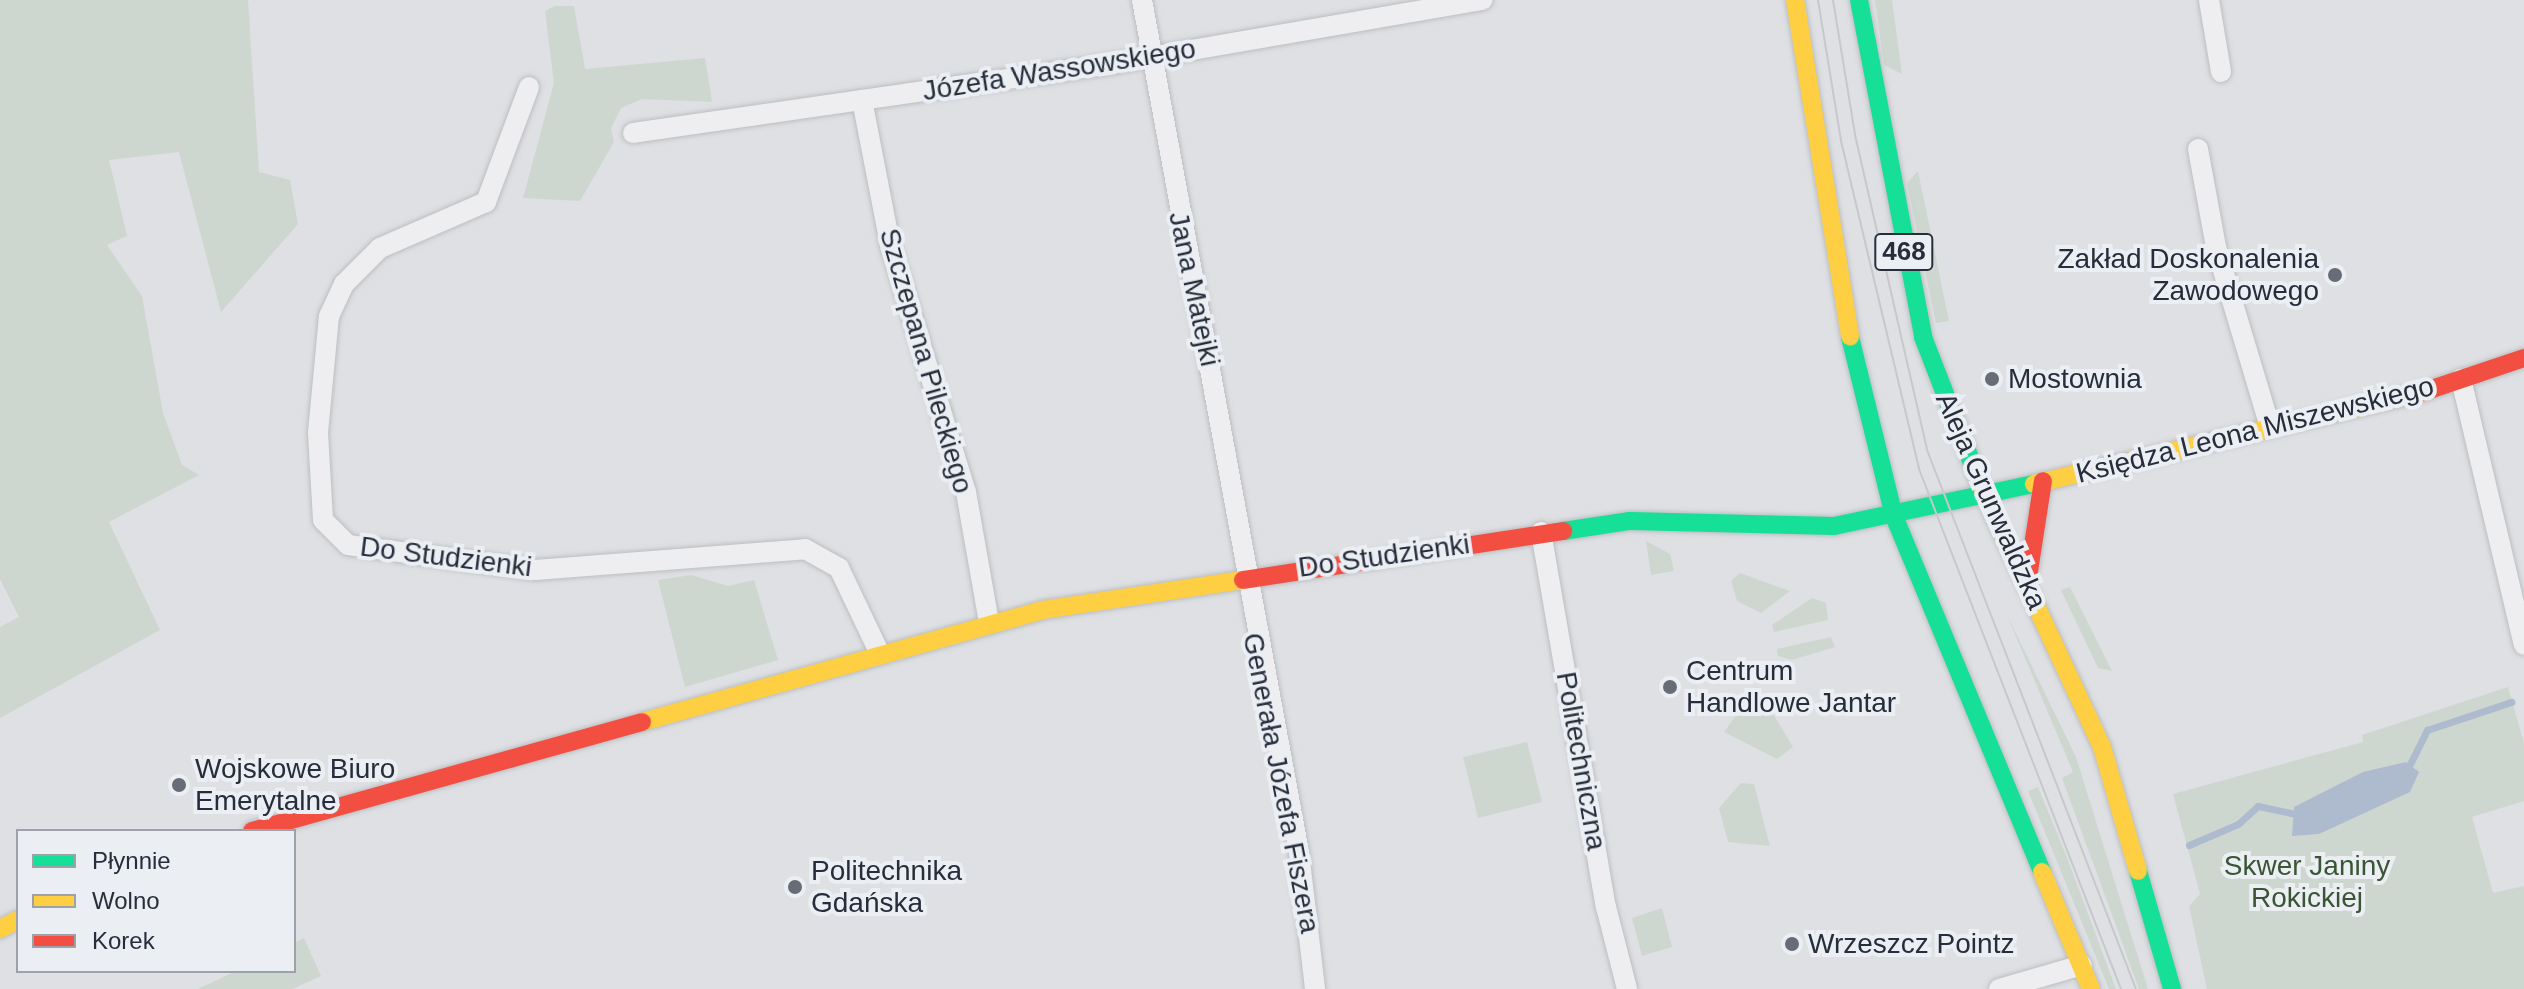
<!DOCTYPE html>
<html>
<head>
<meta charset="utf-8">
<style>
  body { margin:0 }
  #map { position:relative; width:2524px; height:989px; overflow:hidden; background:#dee0e3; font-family:Helvetica,sans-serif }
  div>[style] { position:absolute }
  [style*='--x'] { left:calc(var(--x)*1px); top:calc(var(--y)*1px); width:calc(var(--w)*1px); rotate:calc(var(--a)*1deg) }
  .green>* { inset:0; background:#ced7cf }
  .water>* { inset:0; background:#aebacd }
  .stream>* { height:7px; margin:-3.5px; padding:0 3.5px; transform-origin:3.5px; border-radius:3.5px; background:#aebacd }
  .roads { filter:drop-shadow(0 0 2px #bcbec1) drop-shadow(0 0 2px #bcbec1) }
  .street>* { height:20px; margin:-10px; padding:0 10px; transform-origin:10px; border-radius:10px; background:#eeeef0 }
  .fast>* { height:18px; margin:-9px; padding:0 9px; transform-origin:9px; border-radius:9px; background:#16e098 }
  .slow>* { height:18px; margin:-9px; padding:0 9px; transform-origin:9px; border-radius:9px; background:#ffcf43 }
  .jam>* { height:18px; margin:-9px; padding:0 9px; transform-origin:9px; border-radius:9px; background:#f24e42 }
  .tram>* { height:2px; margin:-1px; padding:0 1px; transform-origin:1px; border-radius:1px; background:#c7c8cb }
  .dots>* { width:22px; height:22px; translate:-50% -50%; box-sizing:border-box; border:4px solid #ebeef3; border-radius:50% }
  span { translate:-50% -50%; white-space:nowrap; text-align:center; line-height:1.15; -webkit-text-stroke:8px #ebeef3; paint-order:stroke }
  .shield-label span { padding:2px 6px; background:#ebeef3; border:2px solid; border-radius:6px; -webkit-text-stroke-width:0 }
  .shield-label { font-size:26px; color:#272d3b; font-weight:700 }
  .street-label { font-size:28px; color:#272d3b }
  .poi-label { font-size:28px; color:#272d3b }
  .right { translate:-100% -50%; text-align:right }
  .left { translate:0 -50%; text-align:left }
  .park-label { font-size:28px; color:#395535 }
  .legend { position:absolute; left:16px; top:829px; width:280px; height:144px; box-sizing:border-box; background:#ebeef3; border:2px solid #9da1a9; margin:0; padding:10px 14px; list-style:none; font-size:24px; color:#272d3b }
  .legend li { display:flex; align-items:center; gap:16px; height:40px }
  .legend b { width:40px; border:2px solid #9da1a9 }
</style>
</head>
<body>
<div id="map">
  <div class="green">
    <div style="clip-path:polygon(0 0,248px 0,259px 172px,290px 180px,298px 224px,221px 312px,179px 152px,109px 160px,127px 236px,107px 245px,142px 296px,163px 413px,182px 465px,199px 475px,109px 522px,160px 630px,0 718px,0 627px,19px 617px,0 579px)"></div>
    <div style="clip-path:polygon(1875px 0,1892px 0,1902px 74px,1884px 65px)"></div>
    <div style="clip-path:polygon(555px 6px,574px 6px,585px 69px,705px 58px,712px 102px,642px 99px,621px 108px,611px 128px,614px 142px,580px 201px,523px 198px,554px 83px,545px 11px)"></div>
    <div style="clip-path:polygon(1918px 171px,1949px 321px,1936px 323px,1907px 183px)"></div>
    <div style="clip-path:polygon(1646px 541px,1670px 554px,1674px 571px,1651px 575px)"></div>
    <div style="clip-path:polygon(1740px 573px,1790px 591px,1761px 613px,1737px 601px,1731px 581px)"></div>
    <div style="clip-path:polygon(691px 575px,728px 586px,754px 580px,778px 660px,685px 687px,658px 580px)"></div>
    <div style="clip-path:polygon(2070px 587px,2112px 671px,2098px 668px,2061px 590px)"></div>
    <div style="clip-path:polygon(1812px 598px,1826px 603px,1828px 620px,1774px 632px,1772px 625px)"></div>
    <div style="clip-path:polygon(2007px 615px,2076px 757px,2148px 989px,2139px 989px,2062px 778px,2073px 772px)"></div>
    <div style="clip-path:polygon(1831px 637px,1835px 647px,1792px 660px,1778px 656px,1777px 649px)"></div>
    <div style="clip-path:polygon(1757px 687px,1793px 747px,1777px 759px,1724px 732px)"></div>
    <div style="clip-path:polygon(2508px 687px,2524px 743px,2524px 801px,2472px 817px,2493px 893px,2524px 886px,2524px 989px,2207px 989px,2189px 906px,2200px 894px,2173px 794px,2363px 742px,2362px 735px)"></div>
    <div style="clip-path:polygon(1527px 742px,1542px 802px,1478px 818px,1463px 757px)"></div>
    <div style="clip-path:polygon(1741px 783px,1754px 784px,1770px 846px,1728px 842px,1719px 808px)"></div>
    <div style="clip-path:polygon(2038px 787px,2068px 860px,2116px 989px,2109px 989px,2028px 791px)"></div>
    <div style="clip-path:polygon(1662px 908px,1672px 947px,1642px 956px,1632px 918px)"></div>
    <div style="clip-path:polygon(304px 938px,321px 976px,292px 989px,198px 989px,236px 971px,294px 971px,294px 943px)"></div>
  </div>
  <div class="water">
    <div style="clip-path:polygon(2406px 762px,2419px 772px,2410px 792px,2319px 834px,2292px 836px,2294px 807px,2363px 772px)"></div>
  </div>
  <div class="stream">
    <div style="--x:2407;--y:770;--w:45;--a:-63.4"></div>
    <div style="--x:2427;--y:730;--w:89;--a:-18.4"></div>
    <div style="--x:2189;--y:845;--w:53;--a:-23.2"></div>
    <div style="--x:2238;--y:824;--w:27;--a:-42"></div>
    <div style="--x:2258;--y:806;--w:39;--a:12"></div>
  </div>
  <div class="roads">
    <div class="street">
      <div style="--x:1142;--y:0;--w:866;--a:79.56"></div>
      <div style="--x:1299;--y:852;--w:138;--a:83.3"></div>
      <div style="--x:2209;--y:0;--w:73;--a:80.5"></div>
      <div style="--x:529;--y:87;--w:123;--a:110.5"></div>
      <div style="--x:486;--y:202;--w:116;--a:156.5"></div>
      <div style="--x:380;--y:248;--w:51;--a:135"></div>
      <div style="--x:344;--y:284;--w:35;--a:115"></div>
      <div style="--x:329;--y:316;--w:118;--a:95.4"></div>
      <div style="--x:318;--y:433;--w:87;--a:86.7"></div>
      <div style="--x:323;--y:520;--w:35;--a:45"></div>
      <div style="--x:348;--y:545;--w:189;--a:7.6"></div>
      <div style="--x:535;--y:570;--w:271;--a:-4.4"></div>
      <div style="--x:805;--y:549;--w:39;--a:29"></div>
      <div style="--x:839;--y:568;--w:93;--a:64.5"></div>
      <div style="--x:862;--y:100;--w:147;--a:79"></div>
      <div style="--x:890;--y:244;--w:259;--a:73"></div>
      <div style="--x:966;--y:492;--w:132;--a:80"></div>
      <div style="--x:633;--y:133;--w:483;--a:-8.2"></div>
      <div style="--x:1111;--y:64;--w:377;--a:-9.8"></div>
      <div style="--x:2198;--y:149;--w:100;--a:79.6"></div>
      <div style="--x:2216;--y:247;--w:188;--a:73.3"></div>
      <div style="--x:2461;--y:379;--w:273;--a:76.7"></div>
      <div style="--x:1541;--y:532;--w:381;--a:80.2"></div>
      <div style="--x:1606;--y:907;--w:85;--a:75.6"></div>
      <div style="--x:1999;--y:989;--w:86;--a:-16.1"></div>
    </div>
    <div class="fast">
      <div style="--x:1859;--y:0;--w:343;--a:79.2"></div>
      <div style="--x:1923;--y:337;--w:166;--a:68.8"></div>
      <div style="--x:1850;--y:337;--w:184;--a:76.2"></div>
      <div style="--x:1894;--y:516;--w:386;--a:67.4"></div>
      <div style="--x:1563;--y:531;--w:68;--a:-8.5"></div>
      <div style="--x:1630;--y:521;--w:204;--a:1.4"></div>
      <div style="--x:1834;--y:526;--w:204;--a:-11.9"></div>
      <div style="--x:2138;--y:871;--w:123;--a:73.9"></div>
    </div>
    <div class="slow">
      <div style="--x:1795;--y:0;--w:341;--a:80.7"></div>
      <div style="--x:2034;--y:484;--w:400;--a:-13.3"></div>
      <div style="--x:1983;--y:492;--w:281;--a:65"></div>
      <div style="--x:2102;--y:747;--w:129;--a:73.8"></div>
      <div style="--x:642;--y:722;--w:415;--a:-15.6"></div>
      <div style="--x:1042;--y:610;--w:203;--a:-8.5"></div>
      <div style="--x:2042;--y:872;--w:127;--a:67.3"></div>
      <div style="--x:0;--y:929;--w:20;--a:-27"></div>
    </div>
    <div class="jam">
      <div style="--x:2423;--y:392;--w:107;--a:-18.6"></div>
      <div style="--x:1243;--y:580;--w:324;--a:-8.7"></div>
      <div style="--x:2027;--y:584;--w:104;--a:-81.2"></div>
      <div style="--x:252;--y:831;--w:405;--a:-15.6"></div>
    </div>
  </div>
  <div class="tram">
    <div style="--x:1818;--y:0;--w:143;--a:80.7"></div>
    <div style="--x:1841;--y:141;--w:337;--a:76.6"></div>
    <div style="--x:1919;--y:469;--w:558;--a:68.77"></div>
    <div style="--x:1833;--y:0;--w:137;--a:80.7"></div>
    <div style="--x:1855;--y:135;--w:323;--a:77.1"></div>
    <div style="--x:1927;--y:450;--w:578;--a:68.81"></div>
  </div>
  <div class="dots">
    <div style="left:2335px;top:275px;background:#676c76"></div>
    <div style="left:1992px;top:379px;background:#676c76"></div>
    <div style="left:1670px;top:687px;background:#676c76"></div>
    <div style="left:179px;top:785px;background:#676c76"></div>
    <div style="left:795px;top:887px;background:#676c76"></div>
    <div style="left:1792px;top:944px;background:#676c76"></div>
  </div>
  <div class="shield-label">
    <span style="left:1904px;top:252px">468</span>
  </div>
  <div class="street-label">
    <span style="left:1059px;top:70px;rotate:-9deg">Józefa Wassowskiego</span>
    <span style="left:1194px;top:289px;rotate:78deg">Jana Matejki</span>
    <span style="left:926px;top:361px;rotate:74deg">Szczepana Pileckiego</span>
    <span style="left:2255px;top:430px;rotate:-14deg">Księdza Leona Miszewskiego</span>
    <span style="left:1991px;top:501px;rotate:66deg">Aleja Grunwaldzka</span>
    <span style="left:1384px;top:556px;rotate:-8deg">Do Studzienki</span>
    <span style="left:446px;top:557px;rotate:7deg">Do Studzienki</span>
    <span style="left:1581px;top:761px;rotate:80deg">Politechniczna</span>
    <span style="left:1281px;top:783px;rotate:79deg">Generała Józefa Fiszera</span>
  </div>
  <div class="poi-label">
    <span class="right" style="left:2319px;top:275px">Zakład Doskonalenia<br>Zawodowego</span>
    <span class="left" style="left:2008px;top:379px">Mostownia</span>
    <span class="left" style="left:1686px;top:687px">Centrum<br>Handlowe Jantar</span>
    <span class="left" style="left:195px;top:785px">Wojskowe Biuro<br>Emerytalne</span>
    <span class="left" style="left:811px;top:887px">Politechnika<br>Gdańska</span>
    <span class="left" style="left:1808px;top:944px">Wrzeszcz Pointz</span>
  </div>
  <div class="park-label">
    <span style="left:2307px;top:882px">Skwer Janiny<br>Rokickiej</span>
  </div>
  <ul class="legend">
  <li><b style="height:10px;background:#16e098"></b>Płynnie</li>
  <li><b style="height:10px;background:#ffcf43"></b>Wolno</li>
  <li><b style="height:10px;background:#f24e42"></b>Korek</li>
  </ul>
</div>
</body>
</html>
